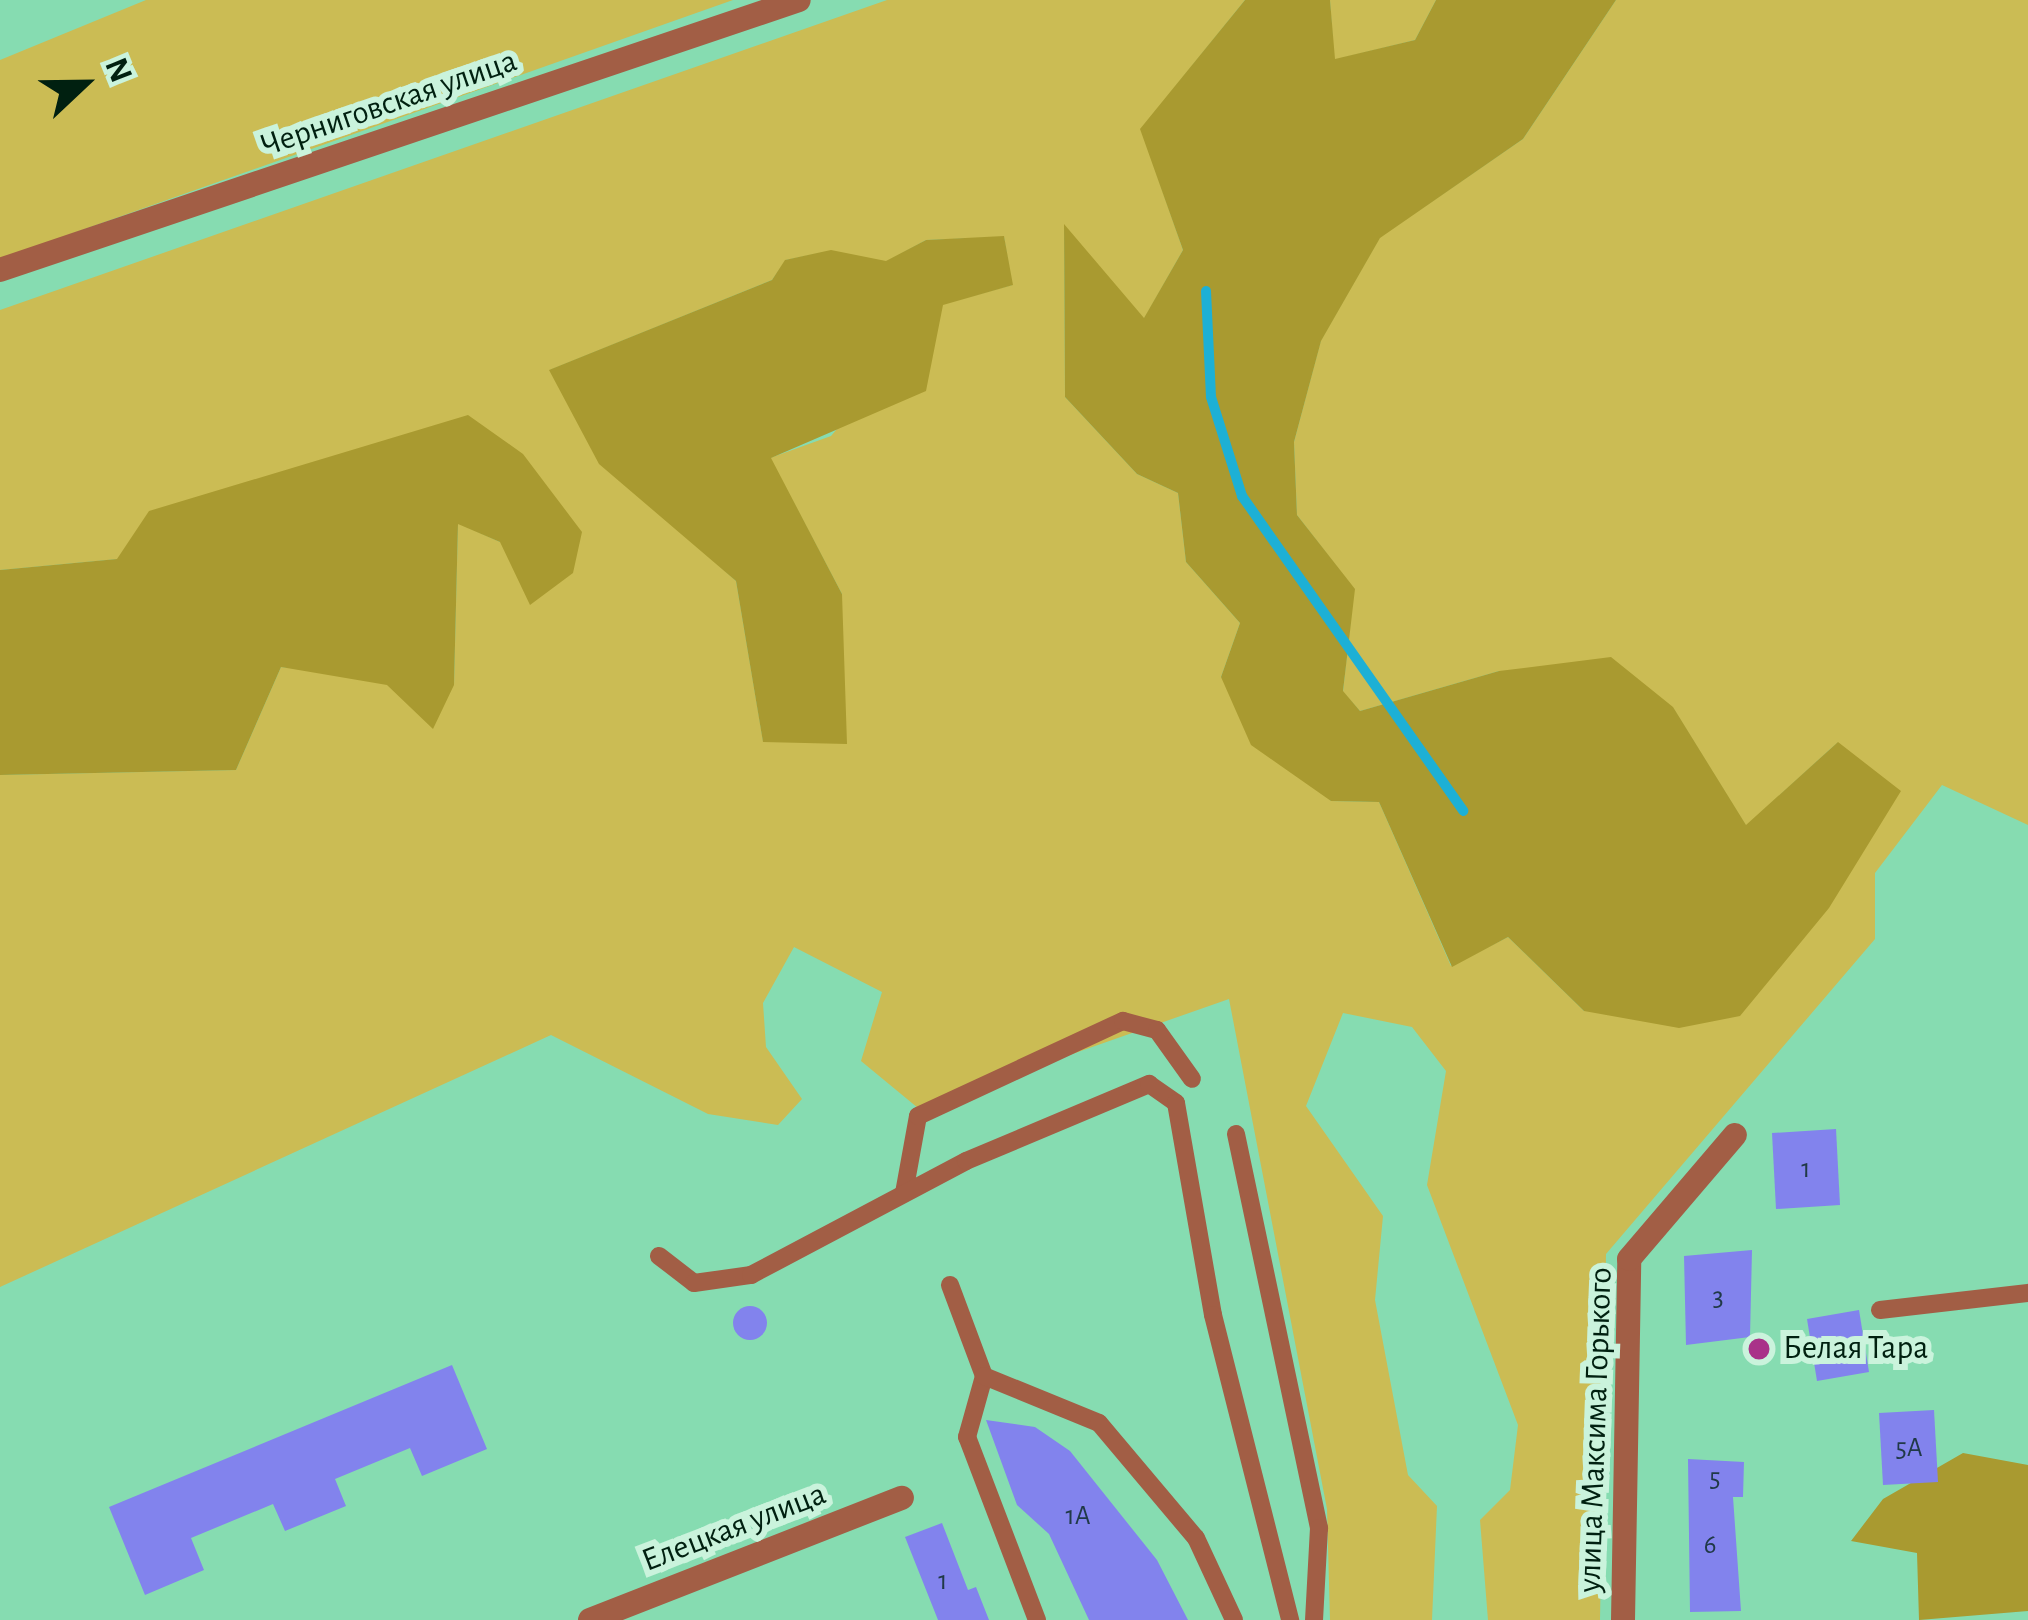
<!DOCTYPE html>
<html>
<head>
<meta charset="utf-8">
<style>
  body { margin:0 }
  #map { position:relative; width:2028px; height:1620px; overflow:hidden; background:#86dcb1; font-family:"Alegreya Sans",sans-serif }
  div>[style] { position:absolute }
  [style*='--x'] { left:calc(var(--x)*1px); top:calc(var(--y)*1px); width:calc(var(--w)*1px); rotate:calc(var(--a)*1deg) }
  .green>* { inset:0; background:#cbbc54 }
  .forest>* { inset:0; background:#a99a30 }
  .stream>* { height:10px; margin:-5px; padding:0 5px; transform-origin:5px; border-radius:5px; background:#1db0d5 }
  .building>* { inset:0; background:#8283ed }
  .round { border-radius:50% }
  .lane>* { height:18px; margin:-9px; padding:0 9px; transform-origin:9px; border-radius:9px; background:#a25e45 }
  .street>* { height:24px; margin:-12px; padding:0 12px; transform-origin:12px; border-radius:12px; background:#a25e45 }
  .dots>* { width:33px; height:33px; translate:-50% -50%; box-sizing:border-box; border:6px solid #caf3dc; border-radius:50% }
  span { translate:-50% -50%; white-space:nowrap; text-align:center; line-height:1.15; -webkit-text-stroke:12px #caf3dc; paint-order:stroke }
  .number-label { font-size:27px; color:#203947 }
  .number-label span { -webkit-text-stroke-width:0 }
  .street-label { font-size:33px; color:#002010 }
  .poi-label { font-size:33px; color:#002010 }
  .left { translate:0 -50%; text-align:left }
  .north { position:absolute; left:24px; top:24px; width:120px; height:120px; -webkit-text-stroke:9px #caf3dc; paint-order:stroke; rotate:68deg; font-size:33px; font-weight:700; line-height:48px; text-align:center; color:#002010 }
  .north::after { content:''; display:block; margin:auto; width:42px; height:54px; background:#002010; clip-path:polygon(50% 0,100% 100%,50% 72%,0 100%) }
</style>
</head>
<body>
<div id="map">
  <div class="green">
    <div style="clip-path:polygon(146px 0,733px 0,0 259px,0 60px)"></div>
    <div style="clip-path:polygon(evenodd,887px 0,1245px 0,1141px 129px,1183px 250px,1144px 319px,1064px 226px,1065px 397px,1137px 474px,1178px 493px,1186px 562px,1240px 623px,1221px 677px,1331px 801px,1379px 802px,1451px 966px,1508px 937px,1584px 1011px,1838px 742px,1746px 826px,1673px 708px,1499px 671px,1360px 711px,1343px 692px,1354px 589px,1297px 515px,1294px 442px,1321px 340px,1380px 237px,1523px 139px,1616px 0,2028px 0,2028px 825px,1942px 785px,1875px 873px,1875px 939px,1606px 1254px,1600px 1620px,1488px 1620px,1480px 1520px,1510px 1490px,1518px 1425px,1427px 1185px,1446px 1071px,1412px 1027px,1343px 1013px,1306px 1106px,1383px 1216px,1375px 1300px,1408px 1475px,1437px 1506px,1432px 1620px,1330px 1620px,1327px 1509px,1229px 999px,918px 1108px,861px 1061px,882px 992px,794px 947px,763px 1003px,766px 1047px,802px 1099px,778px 1125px,708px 1114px,551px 1035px,0 1287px,0 775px,236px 770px,281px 667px,454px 685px,458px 523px,500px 542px,523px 454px,118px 559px,0 570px,0 310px,887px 0,1004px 237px,1012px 285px,943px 304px,831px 436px,770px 458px,842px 594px,763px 741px,736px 581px,675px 526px,550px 370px,772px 280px,786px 260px,830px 251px,886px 262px,926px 240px,1004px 237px)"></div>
    <div style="clip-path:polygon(1330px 0,1436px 0,1415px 40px,1334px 60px)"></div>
  </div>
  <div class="forest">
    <div style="clip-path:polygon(1245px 0,1330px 0,1335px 59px,1415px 40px,1436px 0,1616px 0,1523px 139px,1380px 238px,1321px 341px,1294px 442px,1297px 515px,1355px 589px,1343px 691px,1360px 711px,1499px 671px,1611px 657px,1673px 707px,1746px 825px,1838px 742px,1901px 791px,1829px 908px,1740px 1016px,1679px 1028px,1584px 1011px,1508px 937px,1452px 967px,1379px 802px,1331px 801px,1251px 745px,1221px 677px,1240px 623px,1186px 562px,1178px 493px,1137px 474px,1065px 397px,1064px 224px,1144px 318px,1183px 250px,1140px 129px)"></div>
    <div style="clip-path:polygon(1004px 236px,1013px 285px,943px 305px,926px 391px,771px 458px,842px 594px,847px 744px,763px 742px,736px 581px,599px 464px,549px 370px,772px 280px,785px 260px,831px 250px,886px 261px,926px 240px)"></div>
    <div style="clip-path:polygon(468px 415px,523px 454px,582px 532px,573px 573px,530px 605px,500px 542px,458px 524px,454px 685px,433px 729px,387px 685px,281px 667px,236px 770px,0 775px,0 570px,117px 559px,149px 511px)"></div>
    <div style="clip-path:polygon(1963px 1453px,2028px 1465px,2028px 1611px,1919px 1620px,1917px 1553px,1851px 1541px,1883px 1499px)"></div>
  </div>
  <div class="stream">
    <div style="--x:1206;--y:291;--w:106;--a:87.3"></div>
    <div style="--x:1211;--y:397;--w:104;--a:72.6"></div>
    <div style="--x:1242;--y:496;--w:385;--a:54.9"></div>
  </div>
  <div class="building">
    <div style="clip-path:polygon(1836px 1129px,1840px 1205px,1776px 1209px,1772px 1133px)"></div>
    <div style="clip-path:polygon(1752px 1250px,1750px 1337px,1686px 1345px,1684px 1256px)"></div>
    <div class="round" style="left:733px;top:1306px;width:34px;height:34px"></div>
    <div style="clip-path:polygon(1859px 1310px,1869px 1372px,1817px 1381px,1807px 1319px)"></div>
    <div style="clip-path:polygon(452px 1365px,487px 1449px,422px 1476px,410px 1448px,335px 1479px,346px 1506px,285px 1531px,273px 1504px,191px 1538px,204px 1570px,145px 1595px,109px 1507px)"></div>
    <div style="clip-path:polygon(1934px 1410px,1938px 1482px,1883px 1485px,1879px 1413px)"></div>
    <div style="clip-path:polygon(986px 1420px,1035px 1427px,1070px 1451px,1157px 1560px,1188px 1620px,1089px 1620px,1049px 1534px,1017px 1505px)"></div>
    <div style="clip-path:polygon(1688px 1459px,1744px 1462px,1743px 1497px,1733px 1497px,1741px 1611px,1690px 1612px)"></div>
    <div style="clip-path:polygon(942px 1523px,968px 1590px,976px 1587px,989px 1620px,938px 1620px,905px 1537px)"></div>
  </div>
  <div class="lane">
    <div style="--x:1236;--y:1134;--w:403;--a:78.1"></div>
    <div style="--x:1319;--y:1528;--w:92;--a:93.1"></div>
    <div style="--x:904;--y:1193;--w:78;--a:-79.7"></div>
    <div style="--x:918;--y:1116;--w:226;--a:-24.9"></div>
    <div style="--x:1123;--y:1021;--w:35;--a:15"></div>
    <div style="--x:1157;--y:1030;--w:60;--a:54.5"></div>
    <div style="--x:659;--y:1256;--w:44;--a:37.6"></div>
    <div style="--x:694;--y:1283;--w:58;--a:-8"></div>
    <div style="--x:751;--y:1275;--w:243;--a:-27.9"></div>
    <div style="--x:966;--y:1161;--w:199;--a:-22.8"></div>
    <div style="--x:1149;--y:1084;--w:33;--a:35"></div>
    <div style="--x:1176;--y:1103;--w:215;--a:80.1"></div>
    <div style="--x:1213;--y:1315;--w:315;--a:75.8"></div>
    <div style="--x:950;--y:1285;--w:97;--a:69.5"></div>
    <div style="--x:1880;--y:1310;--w:149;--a:-6.6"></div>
    <div style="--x:1037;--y:1620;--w:196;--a:-110.9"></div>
    <div style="--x:967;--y:1437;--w:63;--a:-74.4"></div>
    <div style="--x:984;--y:1376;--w:124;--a:22.2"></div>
    <div style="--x:1099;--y:1423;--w:150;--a:49.9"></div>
    <div style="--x:1196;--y:1538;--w:90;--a:65.1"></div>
  </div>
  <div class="street">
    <div style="--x:0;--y:270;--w:843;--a:-18.67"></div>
    <div style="--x:590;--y:1620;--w:335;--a:-21.4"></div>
    <div style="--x:1623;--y:1620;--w:361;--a:-89"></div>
    <div style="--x:1629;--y:1259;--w:163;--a:-49.5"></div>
  </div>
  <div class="dots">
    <div style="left:1759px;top:1349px;background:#a93289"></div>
  </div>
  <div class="number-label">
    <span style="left:1806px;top:1169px">1</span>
    <span style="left:1718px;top:1297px">3</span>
    <span style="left:1909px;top:1448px">5А</span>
    <span style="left:1715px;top:1478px">5</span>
    <span style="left:1078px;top:1516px">1А</span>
    <span style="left:1710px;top:1545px">6</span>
    <span style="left:943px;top:1581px">1</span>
  </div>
  <div class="street-label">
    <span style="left:389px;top:104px;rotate:-19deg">Черниговская улица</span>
    <span style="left:1596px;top:1430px;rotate:-88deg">улица Максима Горького</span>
    <span style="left:734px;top:1528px;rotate:-21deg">Елецкая улица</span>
  </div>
  <div class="poi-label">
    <span class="left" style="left:1783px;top:1349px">Белая Тара</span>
  </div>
  <div class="north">N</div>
</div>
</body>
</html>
